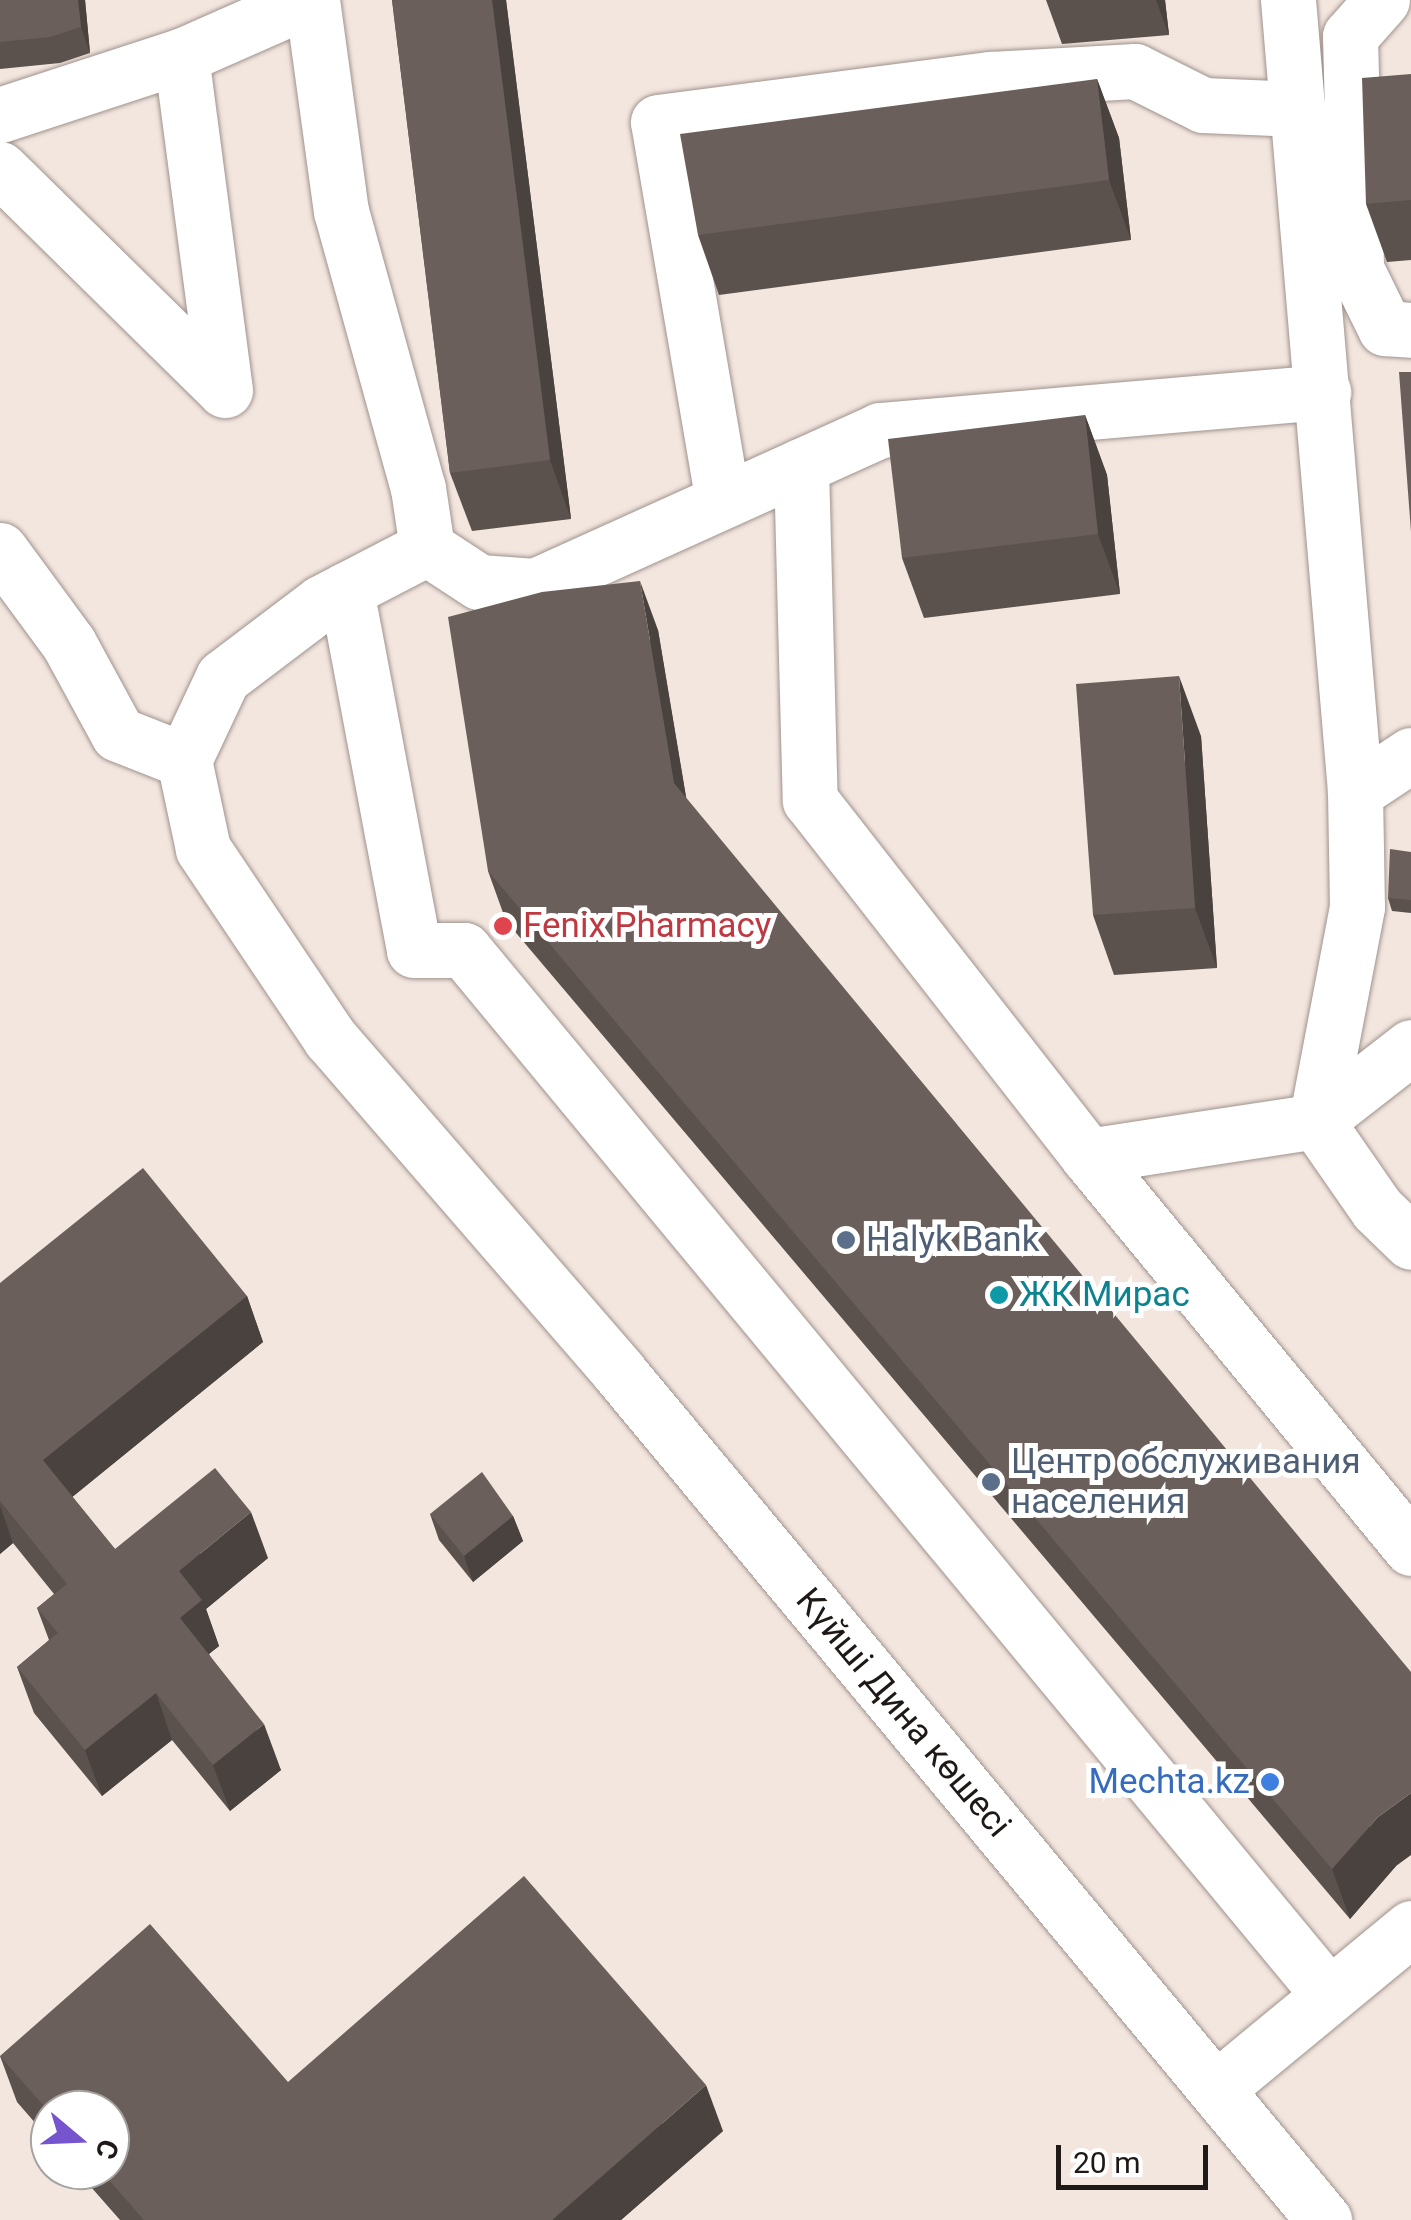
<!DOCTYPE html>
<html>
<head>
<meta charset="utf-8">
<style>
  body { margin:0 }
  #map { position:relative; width:1411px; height:2220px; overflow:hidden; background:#f3e6df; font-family:Roboto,sans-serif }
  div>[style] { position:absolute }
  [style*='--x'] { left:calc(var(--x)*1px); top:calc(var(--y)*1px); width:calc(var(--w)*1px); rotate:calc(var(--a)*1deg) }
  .roads { filter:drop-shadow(0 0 2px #9f938d) drop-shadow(0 0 2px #9f938d) }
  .minor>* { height:55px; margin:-27.5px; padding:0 27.5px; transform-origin:27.5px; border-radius:27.5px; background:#fff }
  .wall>* { inset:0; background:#5b524d }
  .shaded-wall>* { inset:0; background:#4a423f }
  .building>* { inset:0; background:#6a5f5a }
  .dots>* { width:28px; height:28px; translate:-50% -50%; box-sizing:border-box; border:5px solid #fff; border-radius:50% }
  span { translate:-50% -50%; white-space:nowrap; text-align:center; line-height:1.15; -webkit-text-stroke:10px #fff; paint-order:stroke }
  .health-label { font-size:35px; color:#be3a42 }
  .left { translate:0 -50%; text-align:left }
  .service-label { font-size:35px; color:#4e5e75 }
  .culture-label { font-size:35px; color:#0d838f }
  .street-label { font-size:35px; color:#1e1917 }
  .shop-label { font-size:35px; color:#366cbe }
  .right { translate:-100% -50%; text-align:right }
  .north { position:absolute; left:30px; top:2090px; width:100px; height:100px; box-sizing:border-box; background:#fff; border:2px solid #a5a3a2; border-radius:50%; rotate:109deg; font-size:28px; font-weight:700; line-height:40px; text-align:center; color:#1e1917 }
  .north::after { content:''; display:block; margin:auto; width:35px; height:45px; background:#7554ce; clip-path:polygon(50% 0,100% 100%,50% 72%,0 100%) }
  .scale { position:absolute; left:1056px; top:2145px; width:152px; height:45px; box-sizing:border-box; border:5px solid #1e1917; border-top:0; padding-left:12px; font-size:30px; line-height:35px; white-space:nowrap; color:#1e1917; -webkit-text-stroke:8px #fff; paint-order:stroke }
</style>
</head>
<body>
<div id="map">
  <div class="roads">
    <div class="minor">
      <div style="--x:312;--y:0;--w:213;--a:82.2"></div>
      <div style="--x:341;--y:211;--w:288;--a:74.5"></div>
      <div style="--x:418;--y:488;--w:61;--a:81.5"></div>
      <div style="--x:427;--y:548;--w:62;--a:33.2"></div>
      <div style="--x:479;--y:582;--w:56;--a:4.1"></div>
      <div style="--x:535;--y:586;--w:379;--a:-24.3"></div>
      <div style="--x:880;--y:430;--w:445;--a:-4.9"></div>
      <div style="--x:1288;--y:0;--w:795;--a:85.16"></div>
      <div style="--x:1355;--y:792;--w:115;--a:89"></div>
      <div style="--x:1357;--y:907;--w:218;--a:100.8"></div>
      <div style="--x:1316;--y:1121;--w:107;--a:55.3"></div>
      <div style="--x:1377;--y:1209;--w:47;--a:44.1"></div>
      <div style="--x:1382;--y:0;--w:48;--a:131.6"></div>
      <div style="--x:1350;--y:36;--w:233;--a:88.5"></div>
      <div style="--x:1356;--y:269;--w:66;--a:63.8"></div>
      <div style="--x:1385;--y:328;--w:26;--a:4"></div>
      <div style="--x:0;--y:115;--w:190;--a:-18.1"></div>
      <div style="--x:181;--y:56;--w:139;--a:-23.8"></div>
      <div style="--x:0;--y:169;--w:315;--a:44.5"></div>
      <div style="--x:225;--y:390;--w:337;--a:-97.5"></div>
      <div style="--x:801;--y:466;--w:334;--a:88.5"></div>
      <div style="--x:810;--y:800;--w:452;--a:52"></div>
      <div style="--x:1088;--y:1156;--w:508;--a:50.51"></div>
      <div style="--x:722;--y:496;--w:379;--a:-99.7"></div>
      <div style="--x:658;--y:122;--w:336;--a:-7.4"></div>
      <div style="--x:991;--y:79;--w:144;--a:-3.2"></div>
      <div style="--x:1135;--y:71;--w:76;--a:26.6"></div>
      <div style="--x:1203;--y:105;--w:95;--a:2.4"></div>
      <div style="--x:427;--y:548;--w:119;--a:152.6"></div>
      <div style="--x:321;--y:603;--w:123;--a:142.9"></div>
      <div style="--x:223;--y:677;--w:92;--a:115.2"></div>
      <div style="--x:184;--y:760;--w:91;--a:77.9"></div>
      <div style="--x:203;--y:849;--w:228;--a:56.1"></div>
      <div style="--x:330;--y:1038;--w:442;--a:49.1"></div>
      <div style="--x:619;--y:1372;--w:1103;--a:50.26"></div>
      <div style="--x:0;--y:550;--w:117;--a:53.7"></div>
      <div style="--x:69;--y:644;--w:102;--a:61.4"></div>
      <div style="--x:118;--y:734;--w:71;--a:21.5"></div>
      <div style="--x:346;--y:590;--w:366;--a:79.3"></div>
      <div style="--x:414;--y:950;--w:50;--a:0"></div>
      <div style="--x:464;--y:950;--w:1357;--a:50.38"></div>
      <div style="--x:1355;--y:792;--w:67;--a:-33.5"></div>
      <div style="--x:1088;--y:1156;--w:231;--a:-8.7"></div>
      <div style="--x:1316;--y:1121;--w:120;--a:-37.9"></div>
      <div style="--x:1216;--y:2089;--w:253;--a:-39.5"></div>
    </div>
  </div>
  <div class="wall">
    <div style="clip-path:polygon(0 0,85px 0,90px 53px,60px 63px,0 69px)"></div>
    <div style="clip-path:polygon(392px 0,506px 0,571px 519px,472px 531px,450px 473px)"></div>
    <div style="clip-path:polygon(1046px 0,1165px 0,1169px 35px,1062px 44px)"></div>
    <div style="clip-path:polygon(1411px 74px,1411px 260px,1387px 262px,1366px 204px)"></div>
    <div style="clip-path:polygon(1097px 79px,1119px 138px,1131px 240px,719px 295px,698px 235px)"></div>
    <div style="clip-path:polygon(1085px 415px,1107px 475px,1120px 594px,924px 618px,902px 558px)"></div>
    <div style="clip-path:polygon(658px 630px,686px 798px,1396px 1866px,1350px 1919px,506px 921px,488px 871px)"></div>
    <div style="clip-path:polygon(1201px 736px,1217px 968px,1114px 975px,1093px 915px)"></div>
    <div style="clip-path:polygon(1411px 852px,1411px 913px,1392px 911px,1388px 898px)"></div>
    <div style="clip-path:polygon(0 1283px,247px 1296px,263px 1342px,72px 1497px,115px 1549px,268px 1558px,206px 1609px,219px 1646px,209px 1654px,281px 1770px,230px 1811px,172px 1740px,102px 1796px,34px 1713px,17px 1667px,49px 1640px,37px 1608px,54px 1594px,13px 1543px,0 1554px)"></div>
    <div style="clip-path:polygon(430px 1514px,513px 1516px,523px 1541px,473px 1582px,439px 1540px)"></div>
    <div style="clip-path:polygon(0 2056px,288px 2082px,723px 2131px,621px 2220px,120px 2220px,76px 2170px,110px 2170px,50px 2110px,50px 2140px,17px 2102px)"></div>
  </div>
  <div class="shaded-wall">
    <div style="clip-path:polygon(78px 0,85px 0,90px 53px,81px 27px)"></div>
    <div style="clip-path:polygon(492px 0,506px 0,571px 519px,550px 460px)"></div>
    <div style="clip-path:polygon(1156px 0,1165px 0,1169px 35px)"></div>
    <div style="clip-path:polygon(1097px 79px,1119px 138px,1131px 240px,1109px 180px)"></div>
    <div style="clip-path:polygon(1085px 415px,1107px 475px,1120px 594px,1098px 534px)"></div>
    <div style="clip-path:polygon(640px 581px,658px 630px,692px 832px,674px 783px)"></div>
    <div style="clip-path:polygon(1179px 676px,1201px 736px,1217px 968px,1195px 908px)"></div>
    <div style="clip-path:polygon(247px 1296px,263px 1342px,60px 1507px,43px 1460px)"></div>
    <div style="clip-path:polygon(0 1506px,13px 1543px,0 1554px)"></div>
    <div style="clip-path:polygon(251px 1512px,268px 1558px,206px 1609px,219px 1646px,196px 1664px,180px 1618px,179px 1571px)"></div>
    <div style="clip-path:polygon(513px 1516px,523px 1541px,473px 1582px,464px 1556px)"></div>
    <div style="clip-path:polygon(156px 1693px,172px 1740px,102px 1796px,85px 1750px)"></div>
    <div style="clip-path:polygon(264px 1724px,281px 1770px,230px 1811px,213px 1765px)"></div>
    <div style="clip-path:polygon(1411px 1793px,1411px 1855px,1396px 1866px,1350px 1919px,1332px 1869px,1378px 1817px)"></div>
    <div style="clip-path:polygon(706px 2085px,723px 2131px,621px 2220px,552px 2220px)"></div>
  </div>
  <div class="building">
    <div style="clip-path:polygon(0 0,78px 0,81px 27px,50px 37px,0 42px)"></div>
    <div style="clip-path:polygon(392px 0,492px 0,550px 460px,450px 473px)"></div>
    <div style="clip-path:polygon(1411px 74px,1411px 200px,1366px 204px,1362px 78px)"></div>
    <div style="clip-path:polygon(1097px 79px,1109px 180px,698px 235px,680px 134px)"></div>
    <div style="clip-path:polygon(1399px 372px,1411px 372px,1411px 532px)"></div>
    <div style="clip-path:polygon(1085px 415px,1098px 534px,902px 558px,888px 439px)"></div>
    <div style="clip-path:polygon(640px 581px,674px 783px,1411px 1672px,1411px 1793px,1378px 1817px,1332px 1869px,488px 871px,448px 617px,542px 592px)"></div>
    <div style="clip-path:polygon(1179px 676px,1195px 908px,1093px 915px,1076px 684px)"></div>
    <div style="clip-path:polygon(1390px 849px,1411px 852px,1411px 900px,1388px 898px)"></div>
    <div style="clip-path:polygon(143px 1168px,247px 1296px,43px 1460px,115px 1549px,215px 1468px,251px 1512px,179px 1571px,202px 1600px,180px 1618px,264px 1724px,213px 1765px,156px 1693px,85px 1750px,17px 1667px,58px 1633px,37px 1608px,67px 1584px,0 1501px,0 1283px)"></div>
    <div style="clip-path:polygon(482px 1472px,513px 1516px,464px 1556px,430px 1514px)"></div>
    <div style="clip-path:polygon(524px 1876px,706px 2085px,552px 2220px,144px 2220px,100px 2170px,110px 2170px,110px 2110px,50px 2110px,50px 2113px,0 2056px,150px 1924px,288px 2082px)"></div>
  </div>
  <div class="dots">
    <div style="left:503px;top:926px;background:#e0444e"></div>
    <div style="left:846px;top:1240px;background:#5c6f8a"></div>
    <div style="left:999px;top:1295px;background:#0f9aa8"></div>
    <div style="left:991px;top:1482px;background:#5c6f8a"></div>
    <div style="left:1270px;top:1782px;background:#3f7fe0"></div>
  </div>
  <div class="health-label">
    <span class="left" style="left:523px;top:926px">Fenix Pharmacy</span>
  </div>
  <div class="service-label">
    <span class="left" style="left:866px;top:1240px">Halyk Bank</span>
    <span class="left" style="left:1011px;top:1482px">Центр обслуживания<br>населения</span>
  </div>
  <div class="culture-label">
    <span class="left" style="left:1019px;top:1295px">ЖК Мирас</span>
  </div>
  <div class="street-label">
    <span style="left:903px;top:1713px;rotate:50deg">Күйші Дина көшесі</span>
  </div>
  <div class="shop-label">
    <span class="right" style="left:1250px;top:1782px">Mechta.kz</span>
  </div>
  <div class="north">С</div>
  <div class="scale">20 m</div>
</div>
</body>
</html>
